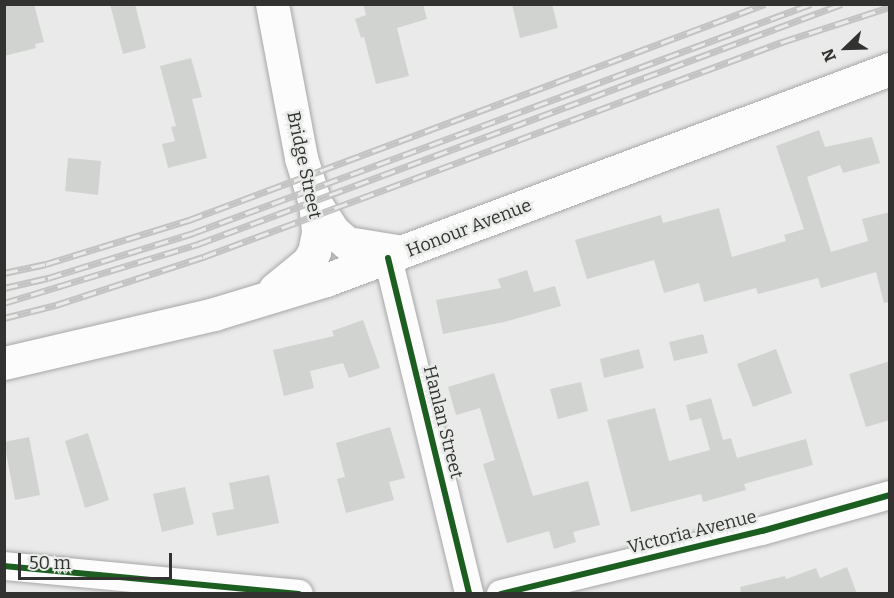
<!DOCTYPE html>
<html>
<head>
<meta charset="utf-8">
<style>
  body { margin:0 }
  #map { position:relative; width:894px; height:598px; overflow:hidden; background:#e9eae9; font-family:Bitter,serif }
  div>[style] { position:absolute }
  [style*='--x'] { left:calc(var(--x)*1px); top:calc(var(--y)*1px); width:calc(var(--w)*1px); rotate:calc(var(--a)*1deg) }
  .building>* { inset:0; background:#d1d3d1 }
  .roads { filter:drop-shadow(0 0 2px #a7a7a7) drop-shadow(0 0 2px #a7a7a7) }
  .minor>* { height:28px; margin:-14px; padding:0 14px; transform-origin:14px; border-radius:14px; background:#fcfcfc }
  .major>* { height:33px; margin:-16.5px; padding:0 16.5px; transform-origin:16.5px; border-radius:16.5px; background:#fcfcfc }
  .rail>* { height:7px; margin-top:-3.5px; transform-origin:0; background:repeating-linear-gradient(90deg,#e9ebe8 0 14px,#c2c3c2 0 28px); box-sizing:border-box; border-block:2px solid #c2c3c2 }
  .cycleway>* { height:6px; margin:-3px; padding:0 3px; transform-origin:3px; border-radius:3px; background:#1b5e20 }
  span { translate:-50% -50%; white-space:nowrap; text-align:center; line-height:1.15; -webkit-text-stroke:4.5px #e9ebe8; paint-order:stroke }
  .street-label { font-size:18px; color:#323331 }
  .frame { position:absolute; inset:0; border:6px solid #323331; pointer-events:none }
  .north { position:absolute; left:816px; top:18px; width:60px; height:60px; -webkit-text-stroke:4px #e9ebe8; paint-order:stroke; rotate:247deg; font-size:16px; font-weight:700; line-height:24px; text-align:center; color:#323331 }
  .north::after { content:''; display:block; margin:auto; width:21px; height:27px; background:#323331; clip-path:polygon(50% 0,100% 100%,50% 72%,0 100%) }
  .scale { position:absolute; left:18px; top:553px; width:154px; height:27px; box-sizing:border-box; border:3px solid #323331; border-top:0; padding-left:8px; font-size:18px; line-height:21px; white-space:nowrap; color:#323331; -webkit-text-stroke:4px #e9ebe8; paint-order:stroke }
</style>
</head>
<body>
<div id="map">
  <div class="building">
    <div style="clip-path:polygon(4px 4px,34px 4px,44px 42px,35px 44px,36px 48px,4px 56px)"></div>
    <div style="clip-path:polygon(110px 4px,135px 4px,146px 48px,123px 54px)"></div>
    <div style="clip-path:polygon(363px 4px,423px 4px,427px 19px,397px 28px,409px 76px,376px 84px,364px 37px,361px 38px,355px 19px,366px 15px)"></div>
    <div style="clip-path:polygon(512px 4px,552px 4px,558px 28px,520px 38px)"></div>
    <div style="clip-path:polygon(191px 58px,202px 97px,192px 99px,207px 158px,168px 168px,162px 144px,175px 141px,171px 127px,176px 126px,160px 66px)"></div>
    <div style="clip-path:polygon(819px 130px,825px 147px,872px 137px,880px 163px,843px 173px,840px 165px,807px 177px,831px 252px,868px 241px,862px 219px,890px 212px,890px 302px,884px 303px,876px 272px,821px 288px,818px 278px,758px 294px,756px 288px,704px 302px,699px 283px,664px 293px,654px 260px,587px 279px,575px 240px,661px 215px,663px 223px,719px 208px,732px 257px,786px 241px,784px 235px,804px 229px,776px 146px)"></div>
    <div style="clip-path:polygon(68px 158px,101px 161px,98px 195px,65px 191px)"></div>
    <div style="clip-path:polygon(527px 270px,534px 292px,555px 286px,561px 306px,504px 322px,443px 334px,436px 300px,501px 288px,498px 279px)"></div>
    <div style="clip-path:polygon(363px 320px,380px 368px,349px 378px,343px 363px,310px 371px,314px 388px,284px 396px,273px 350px,334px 336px,332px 331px)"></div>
    <div style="clip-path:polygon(703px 334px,708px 353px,674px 361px,669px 342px)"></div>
    <div style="clip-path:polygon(639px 349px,644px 368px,604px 378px,600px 359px)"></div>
    <div style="clip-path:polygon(776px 349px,792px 393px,753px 407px,737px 364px)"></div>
    <div style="clip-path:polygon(890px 361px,890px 420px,866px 427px,849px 374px)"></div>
    <div style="clip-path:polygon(494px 373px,533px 496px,588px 481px,600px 525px,573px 532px,576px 542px,554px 549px,549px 531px,507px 543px,483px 464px,495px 460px,480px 408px,456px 415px,448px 387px)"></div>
    <div style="clip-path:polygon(581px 382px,588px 411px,558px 419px,550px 389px)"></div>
    <div style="clip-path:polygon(711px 398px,723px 440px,731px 438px,737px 458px,806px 439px,813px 465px,744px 484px,746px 490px,703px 502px,701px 494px,631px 512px,607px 420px,655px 408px,669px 461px,710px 450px,701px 418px,690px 421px,686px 405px)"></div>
    <div style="clip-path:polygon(390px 427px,405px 478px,389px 482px,394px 500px,346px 513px,337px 479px,345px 477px,336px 443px)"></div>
    <div style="clip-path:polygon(88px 433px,109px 500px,85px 508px,65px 441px)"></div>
    <div style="clip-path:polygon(29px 437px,40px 495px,15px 500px,4px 442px)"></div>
    <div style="clip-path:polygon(269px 475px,279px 523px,217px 536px,212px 513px,234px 509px,229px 483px)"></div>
    <div style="clip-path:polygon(185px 487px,194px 524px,162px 532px,153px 494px)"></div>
    <div style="clip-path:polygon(847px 567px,857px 594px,741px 594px,740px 587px,785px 576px,786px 579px,816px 568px,820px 578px)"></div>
  </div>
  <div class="roads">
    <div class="minor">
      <div style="--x:388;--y:258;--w:346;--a:76.4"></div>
      <div style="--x:4;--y:566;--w:296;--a:5.4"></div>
      <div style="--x:501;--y:594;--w:268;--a:-13.6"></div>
      <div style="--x:762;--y:531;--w:133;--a:-15.7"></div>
    </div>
    <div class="major">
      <div style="--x:272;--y:4;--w:157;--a:79.3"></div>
      <div style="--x:301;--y:158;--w:47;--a:72.7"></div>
      <div style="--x:315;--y:203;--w:30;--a:84"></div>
      <div style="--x:318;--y:233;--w:19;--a:102"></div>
      <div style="--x:314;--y:252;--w:12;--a:121"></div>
      <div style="--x:308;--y:262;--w:43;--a:140.7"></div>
      <div style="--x:315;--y:203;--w:33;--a:57"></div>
      <div style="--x:333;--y:231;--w:18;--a:41"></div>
      <div style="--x:347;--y:243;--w:51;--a:9.1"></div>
      <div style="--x:4;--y:363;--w:216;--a:-13.1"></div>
      <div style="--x:214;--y:314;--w:117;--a:-16.9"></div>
      <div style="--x:326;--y:280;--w:602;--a:-20.51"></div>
    </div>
  </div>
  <div class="rail">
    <div style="--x:4;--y:273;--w:43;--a:-12.1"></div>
    <div style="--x:46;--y:264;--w:150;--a:-17.1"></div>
    <div style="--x:189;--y:220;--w:615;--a:-20.56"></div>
    <div style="--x:4;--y:288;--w:45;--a:-12.8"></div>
    <div style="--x:48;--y:278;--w:152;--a:-17.2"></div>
    <div style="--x:193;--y:233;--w:659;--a:-20.33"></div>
    <div style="--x:4;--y:303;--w:203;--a:-16.9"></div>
    <div style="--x:198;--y:244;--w:687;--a:-20.44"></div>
    <div style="--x:4;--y:318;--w:54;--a:-14"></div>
    <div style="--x:56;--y:305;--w:155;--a:-18.1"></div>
    <div style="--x:203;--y:257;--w:618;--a:-20.37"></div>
    <div style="--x:782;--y:42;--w:114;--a:-18"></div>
  </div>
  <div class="cycleway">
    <div style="--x:388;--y:258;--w:346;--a:76.4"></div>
    <div style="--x:4;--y:566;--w:296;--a:5.4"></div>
    <div style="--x:501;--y:594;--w:268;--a:-13.6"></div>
    <div style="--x:762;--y:531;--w:133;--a:-15.7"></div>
  </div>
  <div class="street-label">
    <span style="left:304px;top:165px;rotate:78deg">Bridge Street</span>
    <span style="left:469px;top:228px;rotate:-21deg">Honour Avenue</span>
    <span style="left:443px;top:422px;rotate:76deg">Hanlan Street</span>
    <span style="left:692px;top:532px;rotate:-14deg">Victoria Avenue</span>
  </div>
  <div class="frame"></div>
  <div class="north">N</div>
  <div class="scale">50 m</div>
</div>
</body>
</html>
